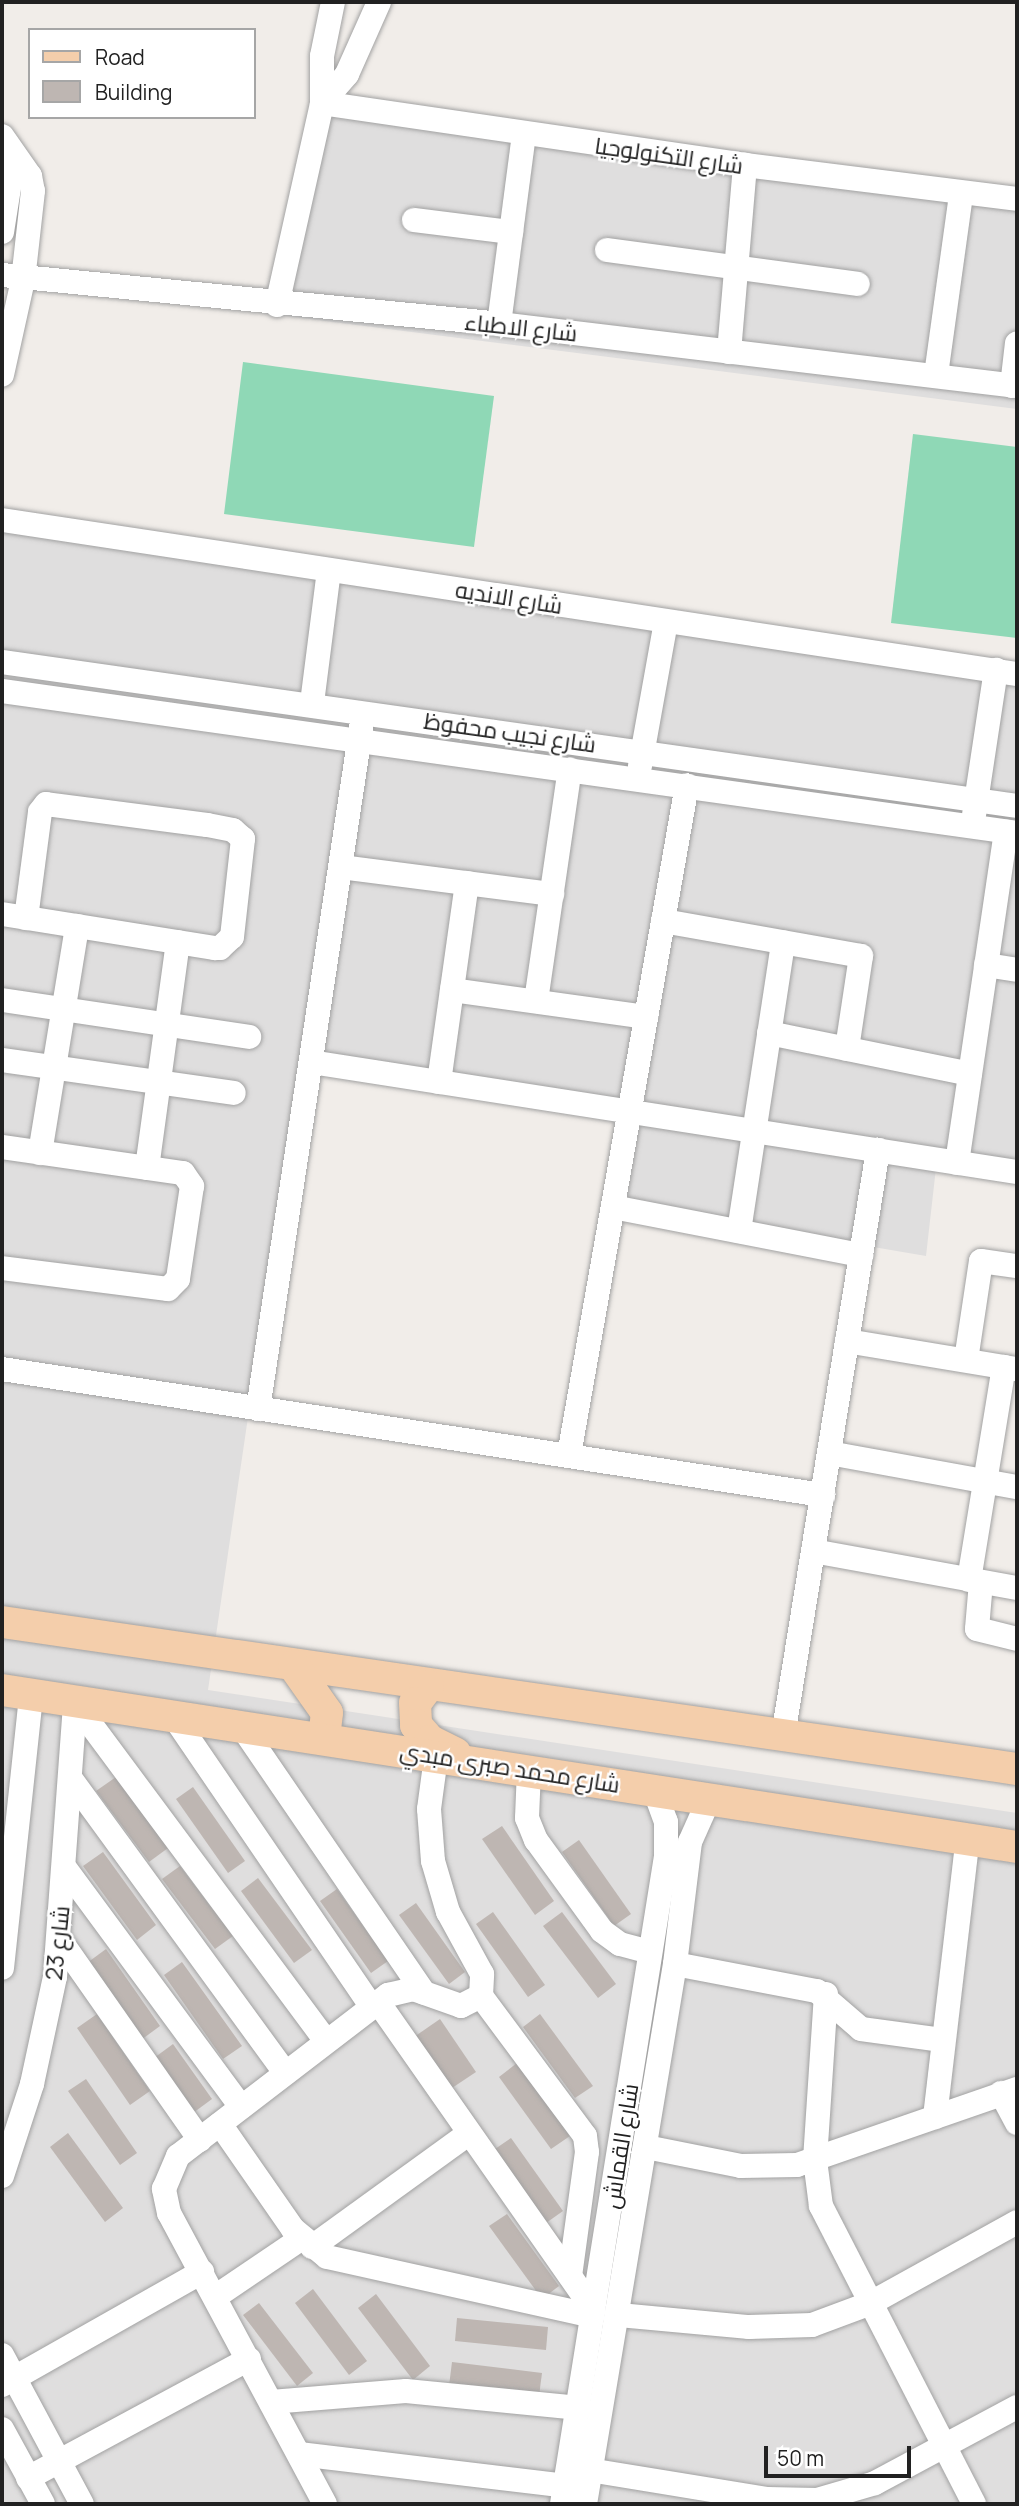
<!DOCTYPE html>
<html>
<head>
<meta charset="utf-8">
<style>
  body { margin:0 }
  #map { position:relative; width:1019px; height:2506px; overflow:hidden; background:#f1ede9; font-family:Manrope,Cairo,sans-serif }
  div>[style] { position:absolute }
  [style*='--x'] { left:calc(var(--x)*1px); top:calc(var(--y)*1px); width:calc(var(--w)*1px); rotate:calc(var(--a)*1deg) }
  .residential>* { inset:0; background:#dfdede }
  .pitch>* { inset:0; background:#8fd8b6 }
  .building>* { inset:0; background:#beb6b2 }
  .roads { filter:drop-shadow(0 0 2px #a2a2a2) drop-shadow(0 0 2px #a2a2a2) }
  .minor>* { height:24px; margin:-12px; padding:0 12px; transform-origin:12px; border-radius:12px; background:#fff }
  .major>* { height:32px; margin:-16px; padding:0 16px; transform-origin:16px; border-radius:16px; background:#f4ceab }
  span { translate:-50% -50%; white-space:nowrap; text-align:center; line-height:1.15; -webkit-text-stroke:5px #fff; paint-order:stroke }
  .street-label { font-size:23px; color:#212121 }
  .frame { position:absolute; inset:0; border:4px solid #212121; pointer-events:none }
  .legend { position:absolute; left:28px; top:28px; width:228px; height:91px; box-sizing:border-box; background:#fff; border:2px solid #a6a6a6; margin:0; padding:9px 12px; list-style:none; font-size:21px; color:#212121 }
  .legend li { display:flex; align-items:center; gap:14px; height:35px }
  .legend b { width:35px; border:2px solid #a6a6a6 }
  .scale { position:absolute; left:764px; top:2446px; width:147px; height:32px; box-sizing:border-box; border:4px solid #212121; border-top:0; padding-left:9px; font-size:21px; line-height:24px; white-space:nowrap; color:#212121; -webkit-text-stroke:5px #fff; paint-order:stroke }
</style>
</head>
<body>
<div id="map">
  <div class="residential">
    <div style="clip-path:polygon(324px 113px,1017px 207px,1017px 409px,278px 315px)"></div>
    <div style="clip-path:polygon(2px 524px,1017px 680px,1017px 1180px,936px 1168px,926px 1256px,610px 1202px,621px 1115px,299px 1069px,208px 1690px,1017px 1813px,1017px 2504px,2px 2504px)"></div>
  </div>
  <div class="pitch">
    <div style="clip-path:polygon(243px 362px,494px 396px,474px 547px,224px 514px)"></div>
    <div style="clip-path:polygon(913px 434px,1017px 447px,1017px 638px,891px 623px)"></div>
  </div>
  <div class="building">
    <div style="clip-path:polygon(116px 1777px,168px 1848px,149px 1862px,96px 1791px)"></div>
    <div style="clip-path:polygon(193px 1787px,245px 1861px,228px 1873px,176px 1799px)"></div>
    <div style="clip-path:polygon(502px 1826px,554px 1901px,535px 1915px,482px 1839px)"></div>
    <div style="clip-path:polygon(579px 1840px,631px 1914px,614px 1926px,562px 1852px)"></div>
    <div style="clip-path:polygon(103px 1852px,156px 1925px,137px 1940px,83px 1866px)"></div>
    <div style="clip-path:polygon(180px 1866px,233px 1936px,215px 1949px,162px 1879px)"></div>
    <div style="clip-path:polygon(258px 1878px,312px 1950px,294px 1963px,241px 1891px)"></div>
    <div style="clip-path:polygon(337px 1889px,388px 1961px,371px 1973px,320px 1901px)"></div>
    <div style="clip-path:polygon(416px 1903px,465px 1972px,449px 1984px,399px 1915px)"></div>
    <div style="clip-path:polygon(493px 1912px,545px 1985px,528px 1997px,476px 1924px)"></div>
    <div style="clip-path:polygon(562px 1912px,616px 1984px,598px 1998px,543px 1926px)"></div>
    <div style="clip-path:polygon(106px 1949px,160px 2026px,141px 2040px,87px 1963px)"></div>
    <div style="clip-path:polygon(182px 1962px,242px 2046px,223px 2059px,164px 1975px)"></div>
    <div style="clip-path:polygon(97px 2014px,150px 2091px,130px 2105px,77px 2028px)"></div>
    <div style="clip-path:polygon(540px 2014px,593px 2086px,575px 2098px,523px 2027px)"></div>
    <div style="clip-path:polygon(440px 2019px,476px 2072px,449px 2090px,414px 2037px)"></div>
    <div style="clip-path:polygon(173px 2044px,212px 2099px,193px 2113px,154px 2058px)"></div>
    <div style="clip-path:polygon(517px 2063px,570px 2136px,551px 2149px,499px 2077px)"></div>
    <div style="clip-path:polygon(86px 2079px,137px 2153px,120px 2165px,68px 2091px)"></div>
    <div style="clip-path:polygon(68px 2133px,123px 2208px,105px 2222px,50px 2147px)"></div>
    <div style="clip-path:polygon(511px 2138px,563px 2211px,546px 2223px,495px 2149px)"></div>
    <div style="clip-path:polygon(507px 2214px,559px 2286px,542px 2299px,489px 2226px)"></div>
    <div style="clip-path:polygon(313px 2289px,367px 2361px,349px 2375px,295px 2303px)"></div>
    <div style="clip-path:polygon(376px 2294px,430px 2366px,413px 2380px,358px 2308px)"></div>
    <div style="clip-path:polygon(259px 2303px,313px 2373px,297px 2386px,243px 2315px)"></div>
    <div style="clip-path:polygon(457px 2318px,548px 2327px,546px 2350px,455px 2341px)"></div>
    <div style="clip-path:polygon(452px 2362px,542px 2373px,539px 2396px,449px 2386px)"></div>
  </div>
  <div class="roads">
    <div class="minor">
      <div style="--x:322;--y:103;--w:428;--a:8.3"></div>
      <div style="--x:745;--y:165;--w:274;--a:7.1"></div>
      <div style="--x:322;--y:103;--w:38;--a:-49"></div>
      <div style="--x:347;--y:74;--w:79;--a:-66"></div>
      <div style="--x:2;--y:136;--w:49;--a:55"></div>
      <div style="--x:30;--y:176;--w:15;--a:79"></div>
      <div style="--x:33;--y:191;--w:90;--a:96.4"></div>
      <div style="--x:23;--y:280;--w:97;--a:102.5"></div>
      <div style="--x:414;--y:220;--w:98;--a:7.1"></div>
      <div style="--x:2;--y:232;--w:77;--a:-81"></div>
      <div style="--x:607;--y:250;--w:253;--a:7.7"></div>
      <div style="--x:2;--y:275;--w:499;--a:5.6"></div>
      <div style="--x:499;--y:324;--w:522;--a:6.83"></div>
      <div style="--x:277;--y:305;--w:207;--a:-77.4"></div>
      <div style="--x:322;--y:103;--w:47;--a:-90"></div>
      <div style="--x:322;--y:56;--w:55;--a:-78.5"></div>
      <div style="--x:499;--y:324;--w:192;--a:-82.5"></div>
      <div style="--x:729;--y:352;--w:188;--a:-85.1"></div>
      <div style="--x:936;--y:375;--w:183;--a:-82.1"></div>
      <div style="--x:1012;--y:386;--w:43;--a:-83.4"></div>
      <div style="--x:2;--y:520;--w:1027;--a:8.63"></div>
      <div style="--x:2;--y:662;--w:1025;--a:8.07"></div>
      <div style="--x:2;--y:691;--w:1025;--a:7.96"></div>
      <div style="--x:312;--y:703;--w:134;--a:-82.7"></div>
      <div style="--x:640;--y:766;--w:146;--a:-79.8"></div>
      <div style="--x:974;--y:815;--w:147;--a:-81.4"></div>
      <div style="--x:341;--y:867;--w:213;--a:7.3"></div>
      <div style="--x:2;--y:914;--w:216;--a:9.1"></div>
      <div style="--x:215;--y:948;--w:5;--a:0"></div>
      <div style="--x:220;--y:948;--w:16;--a:-43"></div>
      <div style="--x:232;--y:937;--w:99;--a:-83.6"></div>
      <div style="--x:243;--y:839;--w:13;--a:-138"></div>
      <div style="--x:233;--y:830;--w:26;--a:-169"></div>
      <div style="--x:207;--y:825;--w:162;--a:-172.6"></div>
      <div style="--x:46;--y:804;--w:10;--a:127"></div>
      <div style="--x:40;--y:812;--w:107;--a:97.5"></div>
      <div style="--x:663;--y:921;--w:201;--a:10"></div>
      <div style="--x:861;--y:956;--w:94;--a:98.6"></div>
      <div style="--x:986;--y:965;--w:31;--a:9"></div>
      <div style="--x:452;--y:990;--w:196;--a:7.9"></div>
      <div style="--x:2;--y:1000;--w:250;--a:8.5"></div>
      <div style="--x:536;--y:1001;--w:234;--a:-81.7"></div>
      <div style="--x:769;--y:1033;--w:205;--a:11.5"></div>
      <div style="--x:2;--y:1060;--w:234;--a:8.1"></div>
      <div style="--x:311;--y:1062;--w:715;--a:8.86"></div>
      <div style="--x:439;--y:1082;--w:201;--a:-82"></div>
      <div style="--x:2;--y:1147;--w:183;--a:8.2"></div>
      <div style="--x:183;--y:1173;--w:16;--a:55"></div>
      <div style="--x:192;--y:1186;--w:94;--a:98.6"></div>
      <div style="--x:178;--y:1279;--w:14;--a:135"></div>
      <div style="--x:168;--y:1289;--w:167;--a:-172.8"></div>
      <div style="--x:40;--y:1153;--w:230;--a:-80.7"></div>
      <div style="--x:957;--y:1163;--w:335;--a:-81.6"></div>
      <div style="--x:147;--y:1168;--w:228;--a:-82.2"></div>
      <div style="--x:613;--y:1207;--w:253;--a:11"></div>
      <div style="--x:739;--y:1231;--w:292;--a:-81.3"></div>
      <div style="--x:847;--y:1341;--w:172;--a:9.4"></div>
      <div style="--x:966;--y:1360;--w:100;--a:-81.4"></div>
      <div style="--x:981;--y:1261;--w:36;--a:8"></div>
      <div style="--x:2;--y:1369;--w:831;--a:8.73"></div>
      <div style="--x:258;--y:1409;--w:695;--a:-81.39"></div>
      <div style="--x:829;--y:1453;--w:191;--a:10.3"></div>
      <div style="--x:569;--y:1455;--w:680;--a:-80.01"></div>
      <div style="--x:813;--y:1551;--w:207;--a:10.3"></div>
      <div style="--x:969;--y:1580;--w:216;--a:-80.7"></div>
      <div style="--x:981;--y:1582;--w:47;--a:94.9"></div>
      <div style="--x:977;--y:1629;--w:41;--a:14"></div>
      <div style="--x:75;--y:1703;--w:421;--a:53.4"></div>
      <div style="--x:174;--y:1717;--w:351;--a:55.7"></div>
      <div style="--x:242;--y:1727;--w:322;--a:55.6"></div>
      <div style="--x:783;--y:1736;--w:594;--a:-80.79"></div>
      <div style="--x:529;--y:1770;--w:48;--a:92.4"></div>
      <div style="--x:527;--y:1818;--w:24;--a:68"></div>
      <div style="--x:536;--y:1840;--w:112;--a:54"></div>
      <div style="--x:602;--y:1931;--w:22;--a:36"></div>
      <div style="--x:620;--y:1944;--w:31;--a:15"></div>
      <div style="--x:71;--y:1779;--w:364;--a:53.9"></div>
      <div style="--x:65;--y:1868;--w:297;--a:53.6"></div>
      <div style="--x:60;--y:1940;--w:244;--a:55"></div>
      <div style="--x:675;--y:1964;--w:145;--a:10.8"></div>
      <div style="--x:817;--y:1991;--w:58;--a:40.8"></div>
      <div style="--x:861;--y:2029;--w:82;--a:7.7"></div>
      <div style="--x:2;--y:1968;--w:275;--a:-83.9"></div>
      <div style="--x:826;--y:1994;--w:166;--a:93.8"></div>
      <div style="--x:815;--y:2160;--w:46;--a:82.6"></div>
      <div style="--x:821;--y:2206;--w:335;--a:62.8"></div>
      <div style="--x:481;--y:1996;--w:174;--a:53.4"></div>
      <div style="--x:585;--y:2136;--w:16;--a:83"></div>
      <div style="--x:587;--y:2152;--w:125;--a:97.8"></div>
      <div style="--x:378;--y:2002;--w:376;--a:55"></div>
      <div style="--x:1001;--y:2093;--w:34;--a:62"></div>
      <div style="--x:935;--y:2117;--w:282;--a:-83.3"></div>
      <div style="--x:220;--y:2124;--w:128;--a:55.2"></div>
      <div style="--x:293;--y:2229;--w:44;--a:39.5"></div>
      <div style="--x:327;--y:2257;--w:272;--a:12.5"></div>
      <div style="--x:646;--y:2147;--w:97;--a:11.3"></div>
      <div style="--x:741;--y:2166;--w:56;--a:-1"></div>
      <div style="--x:797;--y:2165;--w:233;--a:-19.1"></div>
      <div style="--x:2;--y:2176;--w:97;--a:-71.9"></div>
      <div style="--x:32;--y:2084;--w:109;--a:-77.9"></div>
      <div style="--x:55;--y:1977;--w:275;--a:-85.8"></div>
      <div style="--x:312;--y:2247;--w:193;--a:-35.9"></div>
      <div style="--x:215;--y:2297;--w:105;--a:-34.1"></div>
      <div style="--x:619;--y:2315;--w:131;--a:5.3"></div>
      <div style="--x:749;--y:2327;--w:63;--a:-1.8"></div>
      <div style="--x:812;--y:2325;--w:63;--a:-20.4"></div>
      <div style="--x:871;--y:2303;--w:167;--a:-29"></div>
      <div style="--x:2;--y:2355;--w:169;--a:61.8"></div>
      <div style="--x:2;--y:2385;--w:230;--a:-29.5"></div>
      <div style="--x:271;--y:2402;--w:135;--a:-4.7"></div>
      <div style="--x:406;--y:2391;--w:174;--a:5.6"></div>
      <div style="--x:2;--y:2429;--w:85;--a:61.3"></div>
      <div style="--x:299;--y:2454;--w:269;--a:6.8"></div>
      <div style="--x:577;--y:2468;--w:193;--a:9.3"></div>
      <div style="--x:767;--y:2499;--w:50;--a:1.1"></div>
      <div style="--x:817;--y:2500;--w:60;--a:-16.3"></div>
      <div style="--x:875;--y:2483;--w:161;--a:-28.2"></div>
      <div style="--x:28;--y:2478;--w:251;--a:-28.3"></div>
      <div style="--x:325;--y:2504;--w:330;--a:-118.2"></div>
      <div style="--x:169;--y:2213;--w:25;--a:-102"></div>
      <div style="--x:164;--y:2189;--w:36;--a:-67"></div>
      <div style="--x:178;--y:2156;--w:265;--a:-37.5"></div>
      <div style="--x:388;--y:1995;--w:26;--a:-13"></div>
      <div style="--x:413;--y:1989;--w:51;--a:19.5"></div>
      <div style="--x:461;--y:2006;--w:22;--a:-27"></div>
      <div style="--x:481;--y:1996;--w:22;--a:-87"></div>
      <div style="--x:482;--y:1974;--w:71;--a:-118.7"></div>
      <div style="--x:448;--y:1912;--w:53;--a:-106.4"></div>
      <div style="--x:433;--y:1861;--w:52;--a:-94.4"></div>
      <div style="--x:429;--y:1809;--w:52;--a:-82.3"></div>
      <div style="--x:562;--y:2504;--w:656;--a:-80.88"></div>
      <div style="--x:666;--y:1856;--w:34;--a:-90"></div>
      <div style="--x:666;--y:1822;--w:35;--a:-110"></div>
      <div style="--x:585;--y:2504;--w:547;--a:-80.54"></div>
      <div style="--x:675;--y:1964;--w:123;--a:-83"></div>
      <div style="--x:690;--y:1842;--w:49;--a:-66"></div>
    </div>
    <div class="major">
      <div style="--x:2;--y:1622;--w:1026;--a:8.24"></div>
      <div style="--x:294;--y:1666;--w:57;--a:54.9"></div>
      <div style="--x:327;--y:1713;--w:26;--a:97"></div>
      <div style="--x:428;--y:1686;--w:21;--a:127"></div>
      <div style="--x:415;--y:1703;--w:22;--a:87"></div>
      <div style="--x:416;--y:1725;--w:21;--a:49"></div>
      <div style="--x:430;--y:1741;--w:28;--a:26"></div>
      <div style="--x:2;--y:1690;--w:1027;--a:8.79"></div>
    </div>
  </div>
  <div class="street-label">
    <span style="left:669px;top:155px;rotate:8deg">شارع التكنولوجيا</span>
    <span style="left:521px;top:327px;rotate:6deg">شارع الاطباء</span>
    <span style="left:509px;top:597px;rotate:9deg">شارع الانديه</span>
    <span style="left:510px;top:732px;rotate:8deg">شارع نجيب محفوظ</span>
    <span style="left:510px;top:1767px;rotate:9deg">شارع محمد صبرى مبدي</span>
    <span style="left:57px;top:1943px;rotate:-84deg">شارع 23</span>
    <span style="left:620px;top:2146px;rotate:-81deg">شارع القماش</span>
  </div>
  <div class="frame"></div>
  <ul class="legend">
  <li><b style="height:9px;background:#f4ceab"></b>Road</li>
  <li><b style="height:19px;background:#beb6b2"></b>Building</li>
  </ul>
  <div class="scale">50 m</div>
</div>
</body>
</html>
